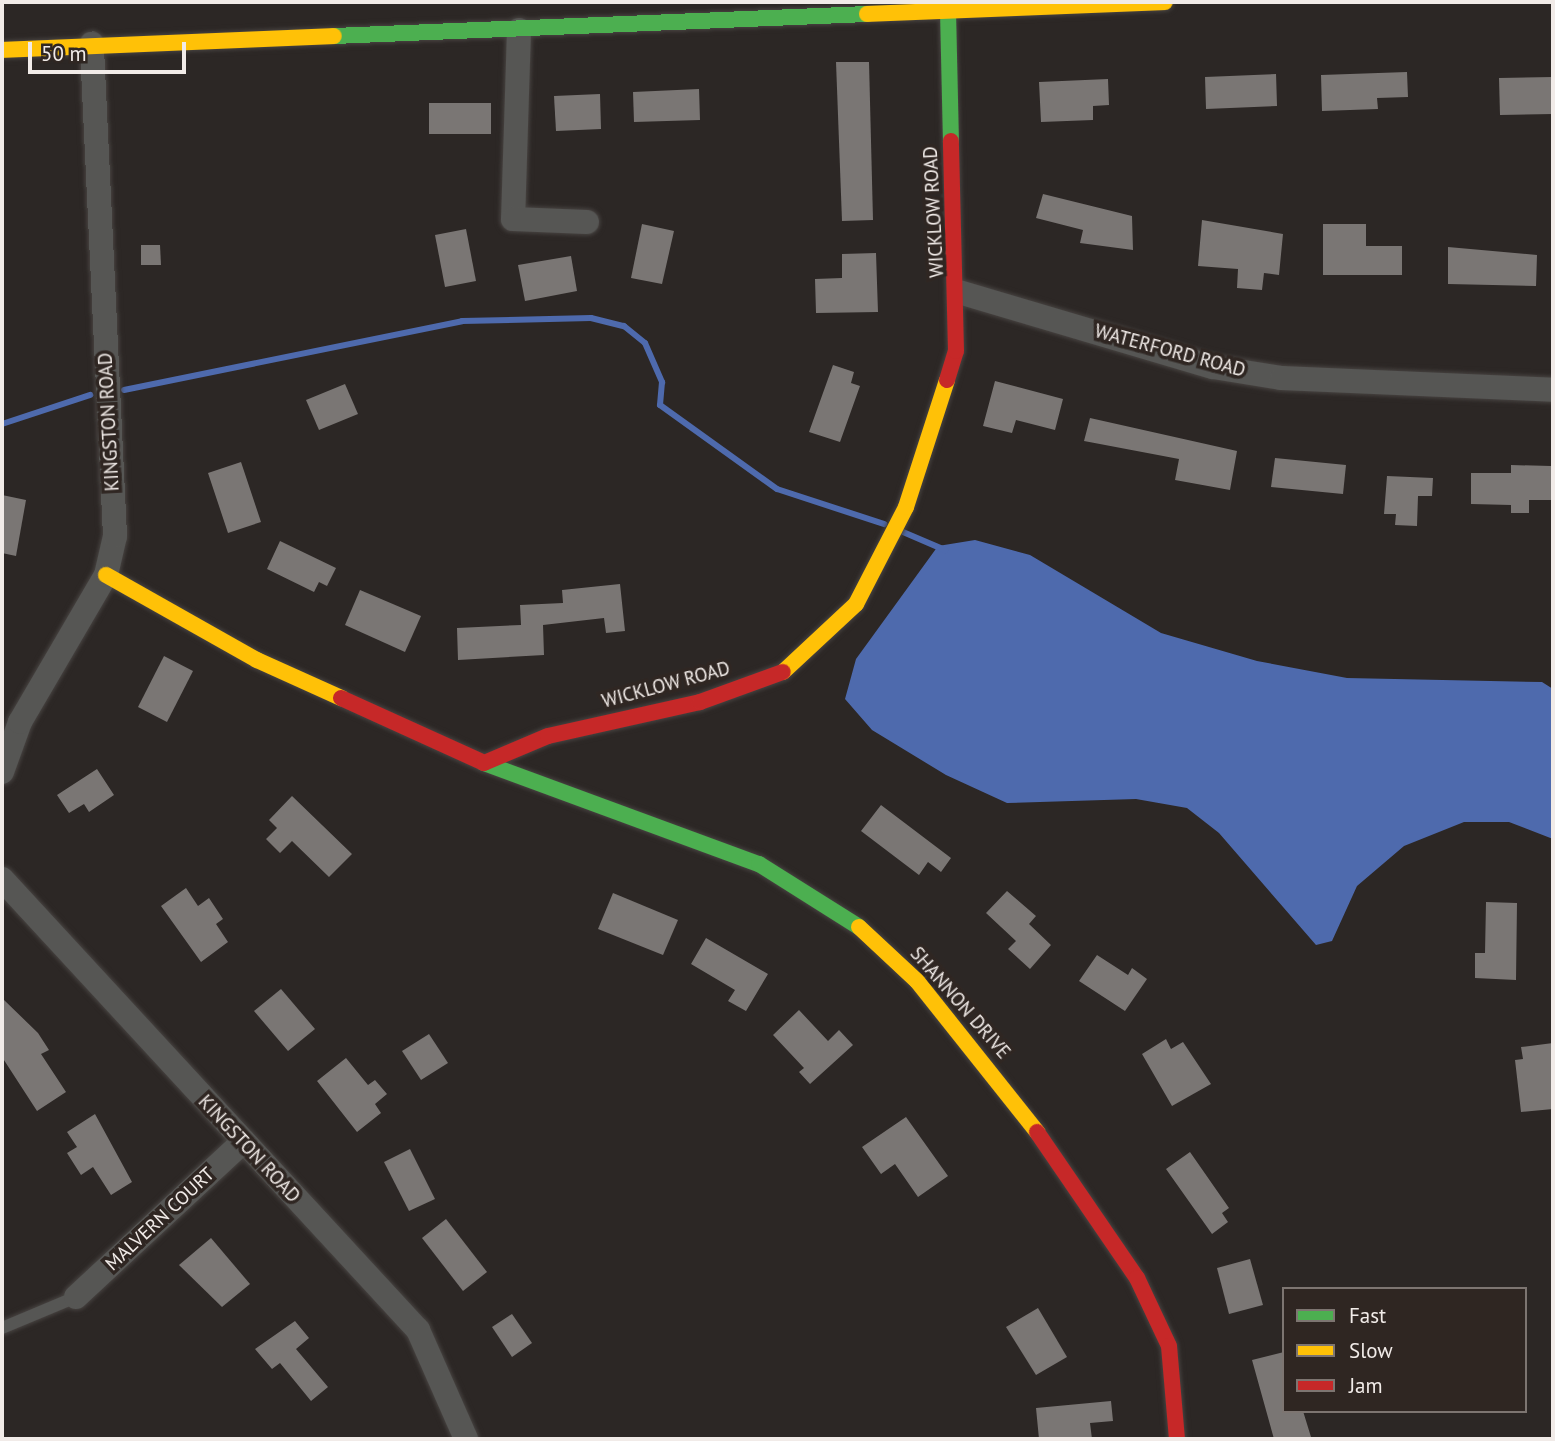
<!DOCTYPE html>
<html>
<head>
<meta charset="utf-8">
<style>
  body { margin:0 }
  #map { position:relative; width:1555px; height:1441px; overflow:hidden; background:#2c2725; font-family:"PT Sans",sans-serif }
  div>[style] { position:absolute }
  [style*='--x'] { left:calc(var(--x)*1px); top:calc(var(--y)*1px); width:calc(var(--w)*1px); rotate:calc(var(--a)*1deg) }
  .water>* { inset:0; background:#4e6aad }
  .stream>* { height:6px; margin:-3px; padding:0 3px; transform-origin:3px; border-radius:3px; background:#4e6aad }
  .building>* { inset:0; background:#7a7674 }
  .roads { filter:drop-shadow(0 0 2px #474341) drop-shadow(0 0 2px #474341) }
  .lane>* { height:12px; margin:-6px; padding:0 6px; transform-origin:6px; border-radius:6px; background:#565654 }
  .street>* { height:24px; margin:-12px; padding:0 12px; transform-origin:12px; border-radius:12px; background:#565654 }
  .fast>* { height:16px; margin:-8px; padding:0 8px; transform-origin:8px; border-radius:8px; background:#4caf50 }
  .slow>* { height:16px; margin:-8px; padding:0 8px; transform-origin:8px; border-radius:8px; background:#ffc107 }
  .jam>* { height:16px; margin:-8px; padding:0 8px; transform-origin:8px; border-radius:8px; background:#c62828 }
  span { translate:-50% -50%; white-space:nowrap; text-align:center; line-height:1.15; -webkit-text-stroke:7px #2f2622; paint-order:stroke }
  .street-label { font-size:19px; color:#f1ebe8 }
  .frame { position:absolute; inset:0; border:4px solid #f1ebe8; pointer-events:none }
  .legend { position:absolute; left:1282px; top:1287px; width:245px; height:126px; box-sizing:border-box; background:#2f2622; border:2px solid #7d7571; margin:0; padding:9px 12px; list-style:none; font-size:21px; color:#f1ebe8 }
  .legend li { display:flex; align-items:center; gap:14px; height:35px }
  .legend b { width:35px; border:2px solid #7d7571 }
  .scale { position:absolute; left:28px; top:42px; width:158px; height:32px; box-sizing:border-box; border:4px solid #f1ebe8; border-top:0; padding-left:9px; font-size:21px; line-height:24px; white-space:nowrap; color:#f1ebe8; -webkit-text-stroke:5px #2f2622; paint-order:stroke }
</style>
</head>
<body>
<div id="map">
  <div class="water">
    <div style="clip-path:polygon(975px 540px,1030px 555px,1161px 633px,1257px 661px,1347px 678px,1542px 682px,1553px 689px,1553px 839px,1509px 822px,1464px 822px,1404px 846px,1357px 886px,1332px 941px,1316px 945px,1219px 833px,1187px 808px,1136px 799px,1007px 803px,946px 775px,872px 730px,845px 699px,856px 659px,938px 546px)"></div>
  </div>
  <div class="stream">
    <div style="--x:124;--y:390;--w:345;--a:-11.5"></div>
    <div style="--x:462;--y:321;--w:129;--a:-1.3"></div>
    <div style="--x:591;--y:318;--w:34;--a:14"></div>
    <div style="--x:624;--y:326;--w:27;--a:39"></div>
    <div style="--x:645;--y:343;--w:43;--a:66.4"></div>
    <div style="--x:662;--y:382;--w:23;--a:95"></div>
    <div style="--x:660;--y:405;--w:144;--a:35.7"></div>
    <div style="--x:777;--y:489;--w:113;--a:18.1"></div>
    <div style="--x:2;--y:424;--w:93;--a:-18.2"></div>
    <div style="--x:903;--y:532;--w:46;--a:23.2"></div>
  </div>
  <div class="building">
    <div style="clip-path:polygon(836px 62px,869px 62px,873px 220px,842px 221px)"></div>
    <div style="clip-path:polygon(1407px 72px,1408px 97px,1377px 98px,1378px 109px,1322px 111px,1321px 75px)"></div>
    <div style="clip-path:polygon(1276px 74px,1277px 106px,1206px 109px,1205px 77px)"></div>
    <div style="clip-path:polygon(1553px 77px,1553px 114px,1500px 115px,1499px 78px)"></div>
    <div style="clip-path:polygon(1108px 79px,1109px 105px,1093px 106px,1093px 120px,1041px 122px,1039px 82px)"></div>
    <div style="clip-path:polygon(699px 89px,700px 120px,634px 122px,633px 92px)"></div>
    <div style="clip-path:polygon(600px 94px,601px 129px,556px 131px,554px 96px)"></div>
    <div style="clip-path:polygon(429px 103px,491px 103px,491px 134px,429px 134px)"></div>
    <div style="clip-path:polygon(1043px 194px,1132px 216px,1133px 250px,1080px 243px,1083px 230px,1036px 218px)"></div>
    <div style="clip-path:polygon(1202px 220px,1283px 234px,1279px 275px,1264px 273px,1262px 290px,1237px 288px,1238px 269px,1198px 266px)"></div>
    <div style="clip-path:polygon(642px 224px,674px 231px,662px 284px,631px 278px)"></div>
    <div style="clip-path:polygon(1323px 224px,1366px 224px,1366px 246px,1402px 246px,1402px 275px,1323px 275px)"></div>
    <div style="clip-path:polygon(466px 229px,476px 281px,445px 287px,435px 235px)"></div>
    <div style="clip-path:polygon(141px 245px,160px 245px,161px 265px,141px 265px)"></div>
    <div style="clip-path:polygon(1448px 247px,1537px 255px,1536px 286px,1448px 284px)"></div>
    <div style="clip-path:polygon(876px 253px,878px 312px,816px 313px,815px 279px,842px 278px,842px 254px)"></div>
    <div style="clip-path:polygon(571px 256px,577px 291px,525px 301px,518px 265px)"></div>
    <div style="clip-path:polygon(833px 365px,854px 372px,851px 383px,860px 386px,840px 442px,809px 432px)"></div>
    <div style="clip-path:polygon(995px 381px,1063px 399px,1055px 430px,1016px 420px,1012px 433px,983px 426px)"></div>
    <div style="clip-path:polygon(345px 384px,358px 414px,319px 430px,306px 400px)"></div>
    <div style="clip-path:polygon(1090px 418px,1237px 451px,1230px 490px,1175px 480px,1179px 459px,1084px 441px)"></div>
    <div style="clip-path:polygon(1275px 458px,1346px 465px,1343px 494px,1271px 487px)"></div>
    <div style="clip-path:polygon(241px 462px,261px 522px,228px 533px,208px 473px)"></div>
    <div style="clip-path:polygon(1511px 465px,1551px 466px,1551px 500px,1529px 500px,1529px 513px,1511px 513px,1511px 505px,1471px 504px,1471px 473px,1511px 473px)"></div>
    <div style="clip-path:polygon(1387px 476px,1433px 478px,1432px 496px,1418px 496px,1417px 526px,1395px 525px,1396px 514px,1384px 514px)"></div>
    <div style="clip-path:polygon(2px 495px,26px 500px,16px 556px,2px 553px)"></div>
    <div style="clip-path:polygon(280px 541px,336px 568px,327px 586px,319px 582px,314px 592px,267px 569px)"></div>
    <div style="clip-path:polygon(620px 584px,625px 631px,606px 633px,604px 618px,543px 625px,544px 655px,458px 660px,457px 628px,521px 625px,520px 605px,563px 603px,562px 590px)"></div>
    <div style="clip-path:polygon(360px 590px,421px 616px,405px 652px,345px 625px)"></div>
    <div style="clip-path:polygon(164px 656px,193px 671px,167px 722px,138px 707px)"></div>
    <div style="clip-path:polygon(97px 769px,114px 795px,89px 812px,84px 804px,69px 813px,57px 795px)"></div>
    <div style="clip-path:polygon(292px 796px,352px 854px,329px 877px,292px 841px,280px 853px,266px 839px,277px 828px,269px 820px)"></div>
    <div style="clip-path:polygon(881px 805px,951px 858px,941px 872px,928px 862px,919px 875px,861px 831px)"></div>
    <div style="clip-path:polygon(186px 888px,198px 906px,209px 898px,223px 919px,216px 924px,228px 942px,201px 962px,161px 906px)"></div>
    <div style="clip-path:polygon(1007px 891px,1036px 916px,1029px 924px,1051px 945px,1030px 969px,1008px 949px,1016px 941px,986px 913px)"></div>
    <div style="clip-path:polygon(613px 893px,678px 920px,663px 955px,598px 929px)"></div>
    <div style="clip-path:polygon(1486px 902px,1517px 903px,1516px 980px,1475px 978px,1475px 953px,1485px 953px)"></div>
    <div style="clip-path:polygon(706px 938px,768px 974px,746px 1011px,728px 1001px,735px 990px,691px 964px)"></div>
    <div style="clip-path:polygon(1097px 955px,1128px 975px,1132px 968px,1147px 979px,1125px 1011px,1079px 981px)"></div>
    <div style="clip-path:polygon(281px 989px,315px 1029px,288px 1051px,254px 1011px)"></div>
    <div style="clip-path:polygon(2px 998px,38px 1033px,49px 1050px,41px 1054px,66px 1092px,37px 1111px,2px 1057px)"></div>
    <div style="clip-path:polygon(799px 1010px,828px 1041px,839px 1030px,853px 1045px,810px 1084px,799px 1072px,804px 1068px,773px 1035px)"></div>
    <div style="clip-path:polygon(429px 1034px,448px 1063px,421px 1080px,402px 1051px)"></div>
    <div style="clip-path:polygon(1166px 1039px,1171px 1049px,1183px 1042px,1211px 1084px,1172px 1106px,1142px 1054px)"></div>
    <div style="clip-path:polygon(1553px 1043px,1553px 1109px,1521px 1112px,1515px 1060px,1523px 1059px,1521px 1047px)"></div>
    <div style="clip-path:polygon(346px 1058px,368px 1085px,375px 1080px,387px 1094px,375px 1104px,381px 1113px,357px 1132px,317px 1081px)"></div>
    <div style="clip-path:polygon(95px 1114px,132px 1182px,111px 1195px,93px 1167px,81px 1175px,67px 1153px,77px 1147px,67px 1132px)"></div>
    <div style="clip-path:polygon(906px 1117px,948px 1176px,918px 1197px,895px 1164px,881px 1174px,862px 1147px)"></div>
    <div style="clip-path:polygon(410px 1149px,435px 1199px,409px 1211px,384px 1162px)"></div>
    <div style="clip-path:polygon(1190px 1152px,1229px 1208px,1222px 1213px,1228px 1222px,1212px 1234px,1166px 1169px)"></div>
    <div style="clip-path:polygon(446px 1219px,487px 1272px,463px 1291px,422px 1238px)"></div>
    <div style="clip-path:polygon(211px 1238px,250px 1284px,222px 1307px,179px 1265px)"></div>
    <div style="clip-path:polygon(1250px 1259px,1263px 1305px,1229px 1314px,1217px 1268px)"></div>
    <div style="clip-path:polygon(1038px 1308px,1067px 1357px,1036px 1375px,1006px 1327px)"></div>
    <div style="clip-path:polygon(512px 1314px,532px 1343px,512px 1357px,492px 1327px)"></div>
    <div style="clip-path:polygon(295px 1321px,309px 1338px,296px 1349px,328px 1387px,311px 1401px,280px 1363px,272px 1369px,255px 1349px)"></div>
    <div style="clip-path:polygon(1284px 1352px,1284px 1411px,1303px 1411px,1311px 1437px,1302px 1439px,1274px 1439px,1252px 1360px)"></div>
    <div style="clip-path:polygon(1111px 1401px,1113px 1421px,1090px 1423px,1092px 1439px,1039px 1439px,1036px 1408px)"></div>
  </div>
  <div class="roads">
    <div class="lane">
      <div style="--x:2;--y:1328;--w:80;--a:-22.7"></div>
    </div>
    <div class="street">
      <div style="--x:519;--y:30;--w:189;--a:91.8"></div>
      <div style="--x:513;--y:219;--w:74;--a:2.3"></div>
      <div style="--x:959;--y:292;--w:265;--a:16.5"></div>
      <div style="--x:1213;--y:367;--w:70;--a:9.1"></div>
      <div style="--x:1282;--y:378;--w:271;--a:2.5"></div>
      <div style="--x:2;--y:772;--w:53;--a:-70.2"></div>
      <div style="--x:20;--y:722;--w:170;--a:-59.7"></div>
      <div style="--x:106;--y:575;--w:40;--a:-77"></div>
      <div style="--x:115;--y:536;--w:493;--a:-92.7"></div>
      <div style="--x:2;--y:879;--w:614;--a:47.31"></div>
      <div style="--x:418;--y:1330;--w:119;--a:66.2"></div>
      <div style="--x:76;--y:1297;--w:229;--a:-42.9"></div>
    </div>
    <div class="fast">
      <div style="--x:948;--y:11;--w:130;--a:88.7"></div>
      <div style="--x:334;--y:36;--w:533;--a:-2.36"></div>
      <div style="--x:484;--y:763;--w:293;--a:20.2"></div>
      <div style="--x:759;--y:864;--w:118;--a:32.2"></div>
    </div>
    <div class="slow">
      <div style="--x:867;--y:14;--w:298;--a:-2.3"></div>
      <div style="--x:2;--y:50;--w:332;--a:-2.4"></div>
      <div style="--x:106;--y:575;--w:173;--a:29.4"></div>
      <div style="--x:257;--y:660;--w:92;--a:24.3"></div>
      <div style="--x:783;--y:672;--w:100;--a:-43"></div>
      <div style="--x:856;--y:604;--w:109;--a:-62.7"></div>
      <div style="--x:906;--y:507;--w:133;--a:-72.1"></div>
      <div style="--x:859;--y:927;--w:79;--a:43"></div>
      <div style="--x:917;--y:981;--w:193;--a:51.5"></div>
    </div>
    <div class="jam">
      <div style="--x:947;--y:380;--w:30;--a:-73"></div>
      <div style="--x:956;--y:351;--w:210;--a:-91.4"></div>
      <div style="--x:341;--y:698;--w:157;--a:24.4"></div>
      <div style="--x:484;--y:763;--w:69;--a:-22.9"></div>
      <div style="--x:548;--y:736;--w:156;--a:-12.6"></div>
      <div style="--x:700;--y:702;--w:88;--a:-19.9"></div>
      <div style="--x:1037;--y:1132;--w:177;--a:55.6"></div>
      <div style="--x:1137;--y:1278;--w:75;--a:64.8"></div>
      <div style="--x:1169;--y:1346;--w:93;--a:85.1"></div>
    </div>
  </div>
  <div class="street-label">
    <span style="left:934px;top:212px;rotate:-93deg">WICKLOW ROAD</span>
    <span style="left:1170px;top:351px;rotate:15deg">WATERFORD ROAD</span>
    <span style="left:109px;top:422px;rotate:-93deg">KINGSTON ROAD</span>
    <span style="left:666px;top:685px;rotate:-15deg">WICKLOW ROAD</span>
    <span style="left:960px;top:1003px;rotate:49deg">SHANNON DRIVE</span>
    <span style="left:249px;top:1149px;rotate:47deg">KINGSTON ROAD</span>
    <span style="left:160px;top:1219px;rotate:-43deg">MALVERN COURT</span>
  </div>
  <div class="frame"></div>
  <ul class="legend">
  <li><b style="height:9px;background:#4caf50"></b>Fast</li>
  <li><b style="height:9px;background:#ffc107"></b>Slow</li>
  <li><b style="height:9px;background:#c62828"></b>Jam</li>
  </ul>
  <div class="scale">50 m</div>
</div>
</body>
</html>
